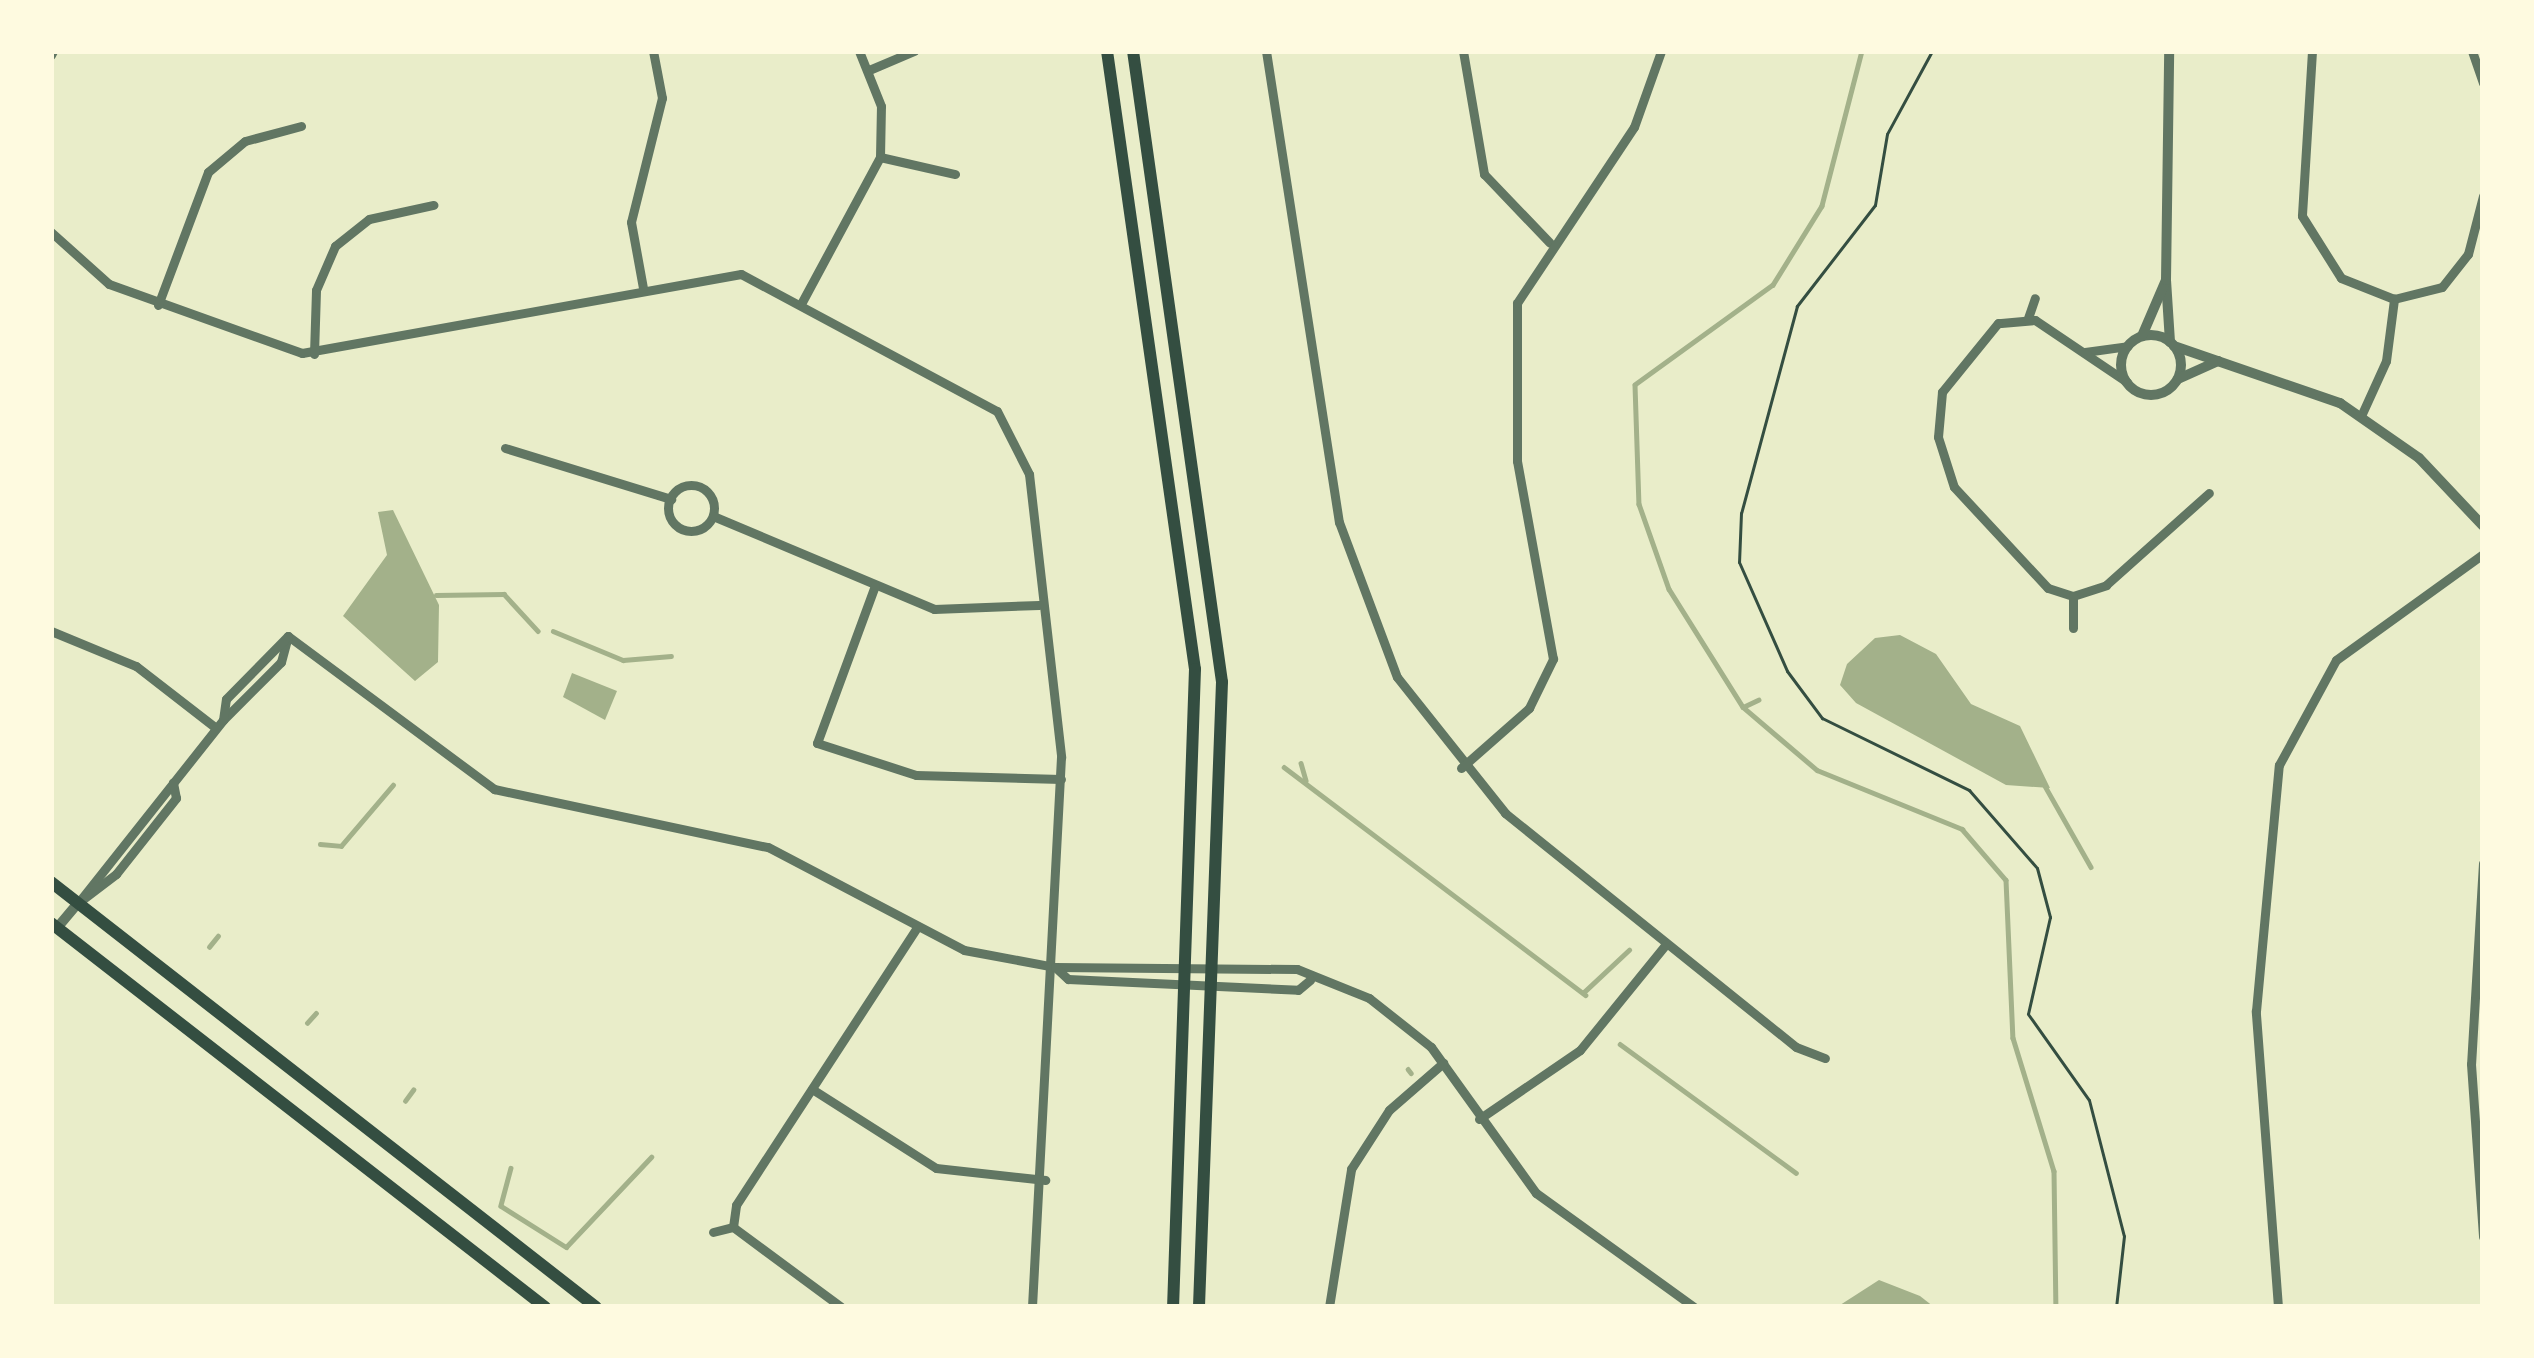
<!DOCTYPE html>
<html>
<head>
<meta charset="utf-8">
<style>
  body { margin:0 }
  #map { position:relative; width:2534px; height:1358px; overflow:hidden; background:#e9edc9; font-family:Mulish,sans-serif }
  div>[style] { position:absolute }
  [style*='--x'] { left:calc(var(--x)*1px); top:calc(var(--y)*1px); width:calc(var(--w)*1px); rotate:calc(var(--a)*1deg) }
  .water>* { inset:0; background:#a3b18a }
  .stream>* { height:4.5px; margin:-2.25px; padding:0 2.25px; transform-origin:2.25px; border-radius:2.25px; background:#a3b18a }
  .path>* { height:3px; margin:-1.5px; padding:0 1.5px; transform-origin:1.5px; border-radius:1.5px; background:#344e41 }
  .minor>* { height:9px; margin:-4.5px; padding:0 4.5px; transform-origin:4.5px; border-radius:4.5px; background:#617663 }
  .minor>.ring { margin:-4.5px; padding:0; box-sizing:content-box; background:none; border:9px solid #617663; border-radius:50% }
  .tertiary>* { height:10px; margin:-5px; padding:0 5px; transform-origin:5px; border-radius:5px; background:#617663 }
  .tertiary>.ring { margin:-5px; padding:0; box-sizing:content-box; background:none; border:10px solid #617663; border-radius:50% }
  .secondary>* { height:12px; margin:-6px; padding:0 6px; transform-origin:6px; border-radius:6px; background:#344e41 }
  span { translate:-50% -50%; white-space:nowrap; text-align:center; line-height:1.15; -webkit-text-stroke:9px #fefae0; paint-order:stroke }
  .frame { position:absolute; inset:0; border:54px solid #fefae0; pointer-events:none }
</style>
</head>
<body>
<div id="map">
  <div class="water">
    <div style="clip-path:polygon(393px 510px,439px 605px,438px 662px,415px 681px,343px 616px,387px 555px,378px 512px)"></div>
    <div style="clip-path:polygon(1900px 635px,1936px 654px,1971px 704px,2020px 726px,2050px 788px,2006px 785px,1856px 703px,1840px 685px,1847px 664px,1875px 638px)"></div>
    <div style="clip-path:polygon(572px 673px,617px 691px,605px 720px,563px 697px)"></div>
    <div style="clip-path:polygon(1879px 1280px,1920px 1296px,1934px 1307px,1837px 1307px)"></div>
  </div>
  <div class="stream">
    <div style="--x:1862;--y:51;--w:160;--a:104.5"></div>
    <div style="--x:1822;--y:206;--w:93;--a:121.8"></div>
    <div style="--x:1773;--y:285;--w:170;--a:144.1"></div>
    <div style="--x:1635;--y:385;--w:119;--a:88.1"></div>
    <div style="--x:1639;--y:504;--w:90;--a:70.6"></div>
    <div style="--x:1669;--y:589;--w:139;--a:57.9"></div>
    <div style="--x:1743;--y:707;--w:97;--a:40.4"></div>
    <div style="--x:1817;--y:770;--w:157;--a:22.1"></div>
    <div style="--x:1962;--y:829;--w:67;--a:49.2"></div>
    <div style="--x:2006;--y:880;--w:158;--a:87.5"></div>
    <div style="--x:2013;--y:1038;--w:139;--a:72.9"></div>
    <div style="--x:2054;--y:1171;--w:136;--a:89.2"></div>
    <div style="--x:436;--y:595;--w:68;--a:-0.8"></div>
    <div style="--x:504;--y:594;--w:50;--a:47.4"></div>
    <div style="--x:553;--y:631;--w:76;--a:22.5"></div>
    <div style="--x:623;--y:660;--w:48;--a:-4.8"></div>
    <div style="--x:1743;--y:707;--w:17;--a:-25"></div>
    <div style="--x:1301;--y:763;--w:18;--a:74"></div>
    <div style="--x:1284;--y:767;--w:378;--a:37.1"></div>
    <div style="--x:2045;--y:786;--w:93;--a:60.4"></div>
    <div style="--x:320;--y:844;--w:21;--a:5"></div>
    <div style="--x:341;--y:846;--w:80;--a:-49.6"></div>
    <div style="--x:209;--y:947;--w:14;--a:-51"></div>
    <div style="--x:1583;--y:993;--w:63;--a:-43.1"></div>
    <div style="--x:307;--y:1023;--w:13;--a:-48"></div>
    <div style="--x:1620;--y:1044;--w:218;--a:36.2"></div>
    <div style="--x:1408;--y:1069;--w:5;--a:53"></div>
    <div style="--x:405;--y:1101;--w:14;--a:-54"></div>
    <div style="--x:511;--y:1168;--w:39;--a:105"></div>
    <div style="--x:501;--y:1206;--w:77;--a:32.2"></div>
    <div style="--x:566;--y:1247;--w:124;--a:-46.6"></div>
  </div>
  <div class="path">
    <div style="--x:1932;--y:51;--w:94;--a:118.5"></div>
    <div style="--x:1887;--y:134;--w:72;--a:99.6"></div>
    <div style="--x:1875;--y:205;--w:128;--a:127.7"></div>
    <div style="--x:1797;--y:306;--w:214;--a:105.1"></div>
    <div style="--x:1741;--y:513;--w:49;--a:92.3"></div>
    <div style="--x:1739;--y:562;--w:119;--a:66.2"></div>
    <div style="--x:1787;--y:671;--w:59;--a:53.3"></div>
    <div style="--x:1822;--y:718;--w:164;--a:26.1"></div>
    <div style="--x:1969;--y:790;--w:103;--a:48.9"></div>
    <div style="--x:2037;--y:868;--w:51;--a:75.1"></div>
    <div style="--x:2050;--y:917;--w:99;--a:102.8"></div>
    <div style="--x:2028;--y:1014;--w:105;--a:54.7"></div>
    <div style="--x:2089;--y:1100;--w:140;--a:75.6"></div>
    <div style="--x:2124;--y:1236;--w:71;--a:96.4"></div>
  </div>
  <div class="minor">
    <div style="--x:1266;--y:51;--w:477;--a:81.2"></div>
    <div style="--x:1339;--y:522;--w:165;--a:69.5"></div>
    <div style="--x:1397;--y:677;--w:174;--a:51.5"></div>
    <div style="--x:1505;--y:813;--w:373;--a:38.8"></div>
    <div style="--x:1796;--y:1047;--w:31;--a:21"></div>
    <div style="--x:1463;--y:51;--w:125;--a:80.3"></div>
    <div style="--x:1484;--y:174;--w:95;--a:46.3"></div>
    <div style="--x:2312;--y:51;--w:165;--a:93.5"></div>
    <div style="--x:2302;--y:216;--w:73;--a:57.8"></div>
    <div style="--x:2341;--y:278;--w:57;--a:21.6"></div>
    <div style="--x:2394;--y:299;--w:49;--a:-14"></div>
    <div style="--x:2442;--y:287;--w:42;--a:-51.8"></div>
    <div style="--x:2468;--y:254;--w:60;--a:-75.5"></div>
    <div style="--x:2472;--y:51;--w:34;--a:71"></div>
    <div style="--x:51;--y:55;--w:4;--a:-63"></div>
    <div style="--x:869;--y:70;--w:49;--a:-22.9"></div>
    <div style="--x:880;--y:157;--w:77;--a:12.8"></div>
    <div style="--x:51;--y:232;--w:78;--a:41.9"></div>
    <div style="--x:109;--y:284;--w:205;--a:19.7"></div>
    <div style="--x:302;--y:353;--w:446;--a:-10.2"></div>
    <div style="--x:741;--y:274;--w:290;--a:28.2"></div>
    <div style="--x:997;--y:411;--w:71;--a:63.1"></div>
    <div style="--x:1029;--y:474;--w:285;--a:83.5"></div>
    <div style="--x:1061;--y:757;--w:551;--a:93.02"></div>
    <div style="--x:643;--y:288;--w:67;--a:-100.3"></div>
    <div style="--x:631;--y:222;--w:128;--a:-76"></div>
    <div style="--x:662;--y:98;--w:48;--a:-100.8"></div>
    <div style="--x:802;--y:302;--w:165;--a:-61.7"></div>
    <div style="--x:880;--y:157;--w:51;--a:-88.9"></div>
    <div style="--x:881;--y:106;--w:59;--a:-111.8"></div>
    <div style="--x:158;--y:305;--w:142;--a:-69.4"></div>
    <div style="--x:208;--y:172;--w:48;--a:-40"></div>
    <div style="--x:245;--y:141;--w:58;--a:-15"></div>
    <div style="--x:2028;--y:318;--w:21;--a:-71"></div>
    <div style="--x:2085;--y:352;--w:43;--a:-7.9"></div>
    <div style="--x:314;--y:354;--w:64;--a:-88.2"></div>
    <div style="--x:316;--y:290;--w:48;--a:-66.6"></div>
    <div style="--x:335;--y:246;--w:43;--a:-38.5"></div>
    <div style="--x:369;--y:219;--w:66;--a:-12.3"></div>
    <div style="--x:2127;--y:382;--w:111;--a:-146"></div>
    <div style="--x:2035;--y:320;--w:37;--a:175"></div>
    <div style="--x:1998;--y:323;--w:89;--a:129.1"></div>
    <div style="--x:1942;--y:392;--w:45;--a:95.1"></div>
    <div style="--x:1938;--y:437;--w:52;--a:72.3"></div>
    <div style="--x:1954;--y:487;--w:138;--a:47.1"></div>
    <div style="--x:2048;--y:588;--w:26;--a:18"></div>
    <div style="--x:2073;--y:596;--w:35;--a:-18"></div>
    <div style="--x:2106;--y:585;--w:138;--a:-41.8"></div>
    <div style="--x:2361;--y:416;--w:60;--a:-65.6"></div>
    <div style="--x:2386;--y:361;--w:63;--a:-82.6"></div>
    <div style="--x:505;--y:448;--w:174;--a:17.1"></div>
    <div class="ring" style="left:668px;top:485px;width:37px;height:37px"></div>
    <div style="--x:713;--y:516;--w:240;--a:22.8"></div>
    <div style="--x:934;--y:609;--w:105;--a:-2.2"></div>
    <div style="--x:2073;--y:628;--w:32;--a:-90"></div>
    <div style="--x:51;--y:631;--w:92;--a:22.4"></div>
    <div style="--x:136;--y:666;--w:101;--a:37.8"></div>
    <div style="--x:288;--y:636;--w:257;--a:36.6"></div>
    <div style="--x:494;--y:789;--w:280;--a:12"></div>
    <div style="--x:768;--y:847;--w:221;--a:27.7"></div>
    <div style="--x:964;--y:950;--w:93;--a:10.6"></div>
    <div style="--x:1055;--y:967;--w:242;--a:0.5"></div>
    <div style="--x:1297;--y:969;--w:78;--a:21.9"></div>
    <div style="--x:1369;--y:998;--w:79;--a:38.3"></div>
    <div style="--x:1431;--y:1047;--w:180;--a:54.3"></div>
    <div style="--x:1536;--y:1193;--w:195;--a:35.8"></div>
    <div style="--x:223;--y:720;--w:82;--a:-45"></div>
    <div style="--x:281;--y:662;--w:27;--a:-75"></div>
    <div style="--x:817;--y:743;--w:104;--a:17.9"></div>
    <div style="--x:916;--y:775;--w:145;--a:1.6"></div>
    <div style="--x:817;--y:743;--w:168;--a:-69.8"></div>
    <div style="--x:1461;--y:768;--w:91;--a:-41.4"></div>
    <div style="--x:1529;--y:708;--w:55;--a:-63.9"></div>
    <div style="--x:1553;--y:659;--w:201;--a:-100.3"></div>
    <div style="--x:1517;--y:461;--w:158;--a:-90"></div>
    <div style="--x:1517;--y:303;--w:211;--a:-56.4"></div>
    <div style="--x:1634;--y:127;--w:81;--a:-70.4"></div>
    <div style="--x:2483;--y:863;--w:201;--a:93.4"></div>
    <div style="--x:2471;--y:1064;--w:173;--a:86"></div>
    <div style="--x:78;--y:903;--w:233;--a:-51.6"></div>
    <div style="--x:223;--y:720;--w:21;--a:-82"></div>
    <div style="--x:226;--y:699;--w:88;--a:-45.5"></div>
    <div style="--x:78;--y:903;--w:48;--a:-37.3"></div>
    <div style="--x:116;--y:874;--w:97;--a:-51.7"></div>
    <div style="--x:176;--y:798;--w:16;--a:-101"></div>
    <div style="--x:1055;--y:967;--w:18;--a:43"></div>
    <div style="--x:1068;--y:979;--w:230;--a:2.7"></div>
    <div style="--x:1298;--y:990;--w:16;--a:-40"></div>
    <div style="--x:812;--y:1089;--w:147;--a:32.5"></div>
    <div style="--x:936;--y:1168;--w:110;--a:6.3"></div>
    <div style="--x:1479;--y:1119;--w:122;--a:-34.3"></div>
    <div style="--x:1580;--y:1050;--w:136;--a:-50.9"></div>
    <div style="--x:733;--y:1227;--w:22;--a:-82"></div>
    <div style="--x:736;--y:1205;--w:332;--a:-56.9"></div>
    <div style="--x:733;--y:1227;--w:134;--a:36.5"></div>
    <div style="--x:713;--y:1232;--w:21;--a:-14"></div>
    <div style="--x:1329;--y:1307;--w:140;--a:-80.9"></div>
    <div style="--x:1351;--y:1169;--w:70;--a:-57.2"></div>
    <div style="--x:1389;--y:1110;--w:72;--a:-41"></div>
    <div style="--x:2278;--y:1307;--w:297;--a:-94.3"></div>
    <div style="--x:2256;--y:1011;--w:247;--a:-84.7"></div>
    <div style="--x:2279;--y:765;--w:119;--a:-61.5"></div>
    <div style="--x:2336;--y:660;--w:181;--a:-35.8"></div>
  </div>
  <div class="tertiary">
    <div style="--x:2166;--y:280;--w:62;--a:86.3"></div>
    <div class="ring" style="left:2121px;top:335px;width:50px;height:50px"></div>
    <div style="--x:2142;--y:336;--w:61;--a:-66.8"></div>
    <div style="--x:2166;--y:280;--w:229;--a:-89.2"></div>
    <div style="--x:2174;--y:346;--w:176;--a:19"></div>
    <div style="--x:2340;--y:403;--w:96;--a:34.8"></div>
    <div style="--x:2419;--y:458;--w:93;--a:46.7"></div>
    <div style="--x:2178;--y:379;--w:44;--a:-24.2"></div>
    <div style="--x:57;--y:928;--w:33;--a:-50"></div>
  </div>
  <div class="secondary">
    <div style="--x:1107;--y:51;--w:624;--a:81.9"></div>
    <div style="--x:1195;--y:669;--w:638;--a:91.97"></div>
    <div style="--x:1133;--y:51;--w:637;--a:81.97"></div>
    <div style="--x:1222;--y:682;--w:625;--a:92.11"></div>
    <div style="--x:51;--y:882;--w:691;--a:37.95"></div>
    <div style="--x:51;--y:923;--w:626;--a:37.86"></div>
  </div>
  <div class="frame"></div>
</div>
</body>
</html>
